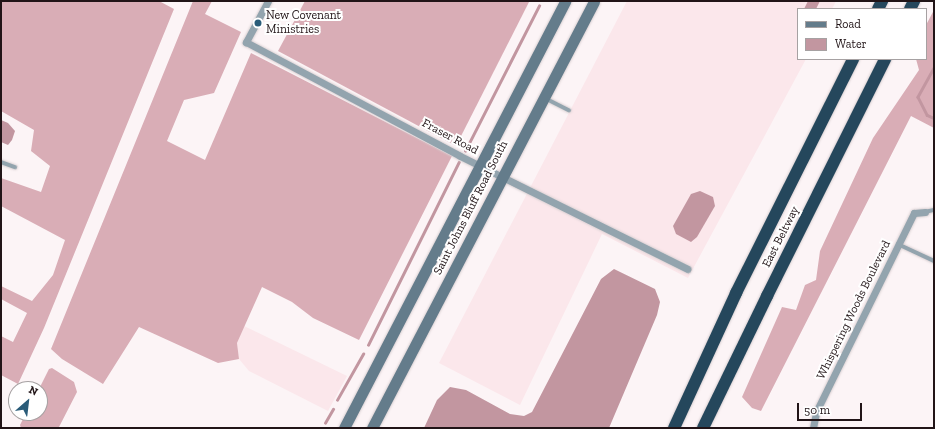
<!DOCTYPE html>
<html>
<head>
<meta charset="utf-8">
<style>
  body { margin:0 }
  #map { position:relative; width:935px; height:429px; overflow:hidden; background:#fcf4f6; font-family:"Zilla Slab",serif }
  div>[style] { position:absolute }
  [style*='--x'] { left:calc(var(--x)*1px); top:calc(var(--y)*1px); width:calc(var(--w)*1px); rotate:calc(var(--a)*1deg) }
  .built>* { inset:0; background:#fbe7eb }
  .forest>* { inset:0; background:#d9adb6 }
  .water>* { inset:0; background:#c296a0 }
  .stream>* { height:2.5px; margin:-1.25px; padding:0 1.25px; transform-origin:1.25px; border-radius:1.25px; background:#c296a0 }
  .roads { filter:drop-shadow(0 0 1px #d9d0d2) drop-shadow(0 0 1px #d9d0d2) }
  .service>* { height:3.5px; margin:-1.75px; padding:0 1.75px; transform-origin:1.75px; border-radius:1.75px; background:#93a4ae }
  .minor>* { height:7px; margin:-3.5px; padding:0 3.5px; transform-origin:3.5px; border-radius:3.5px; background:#93a4ae }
  .secondary>* { height:11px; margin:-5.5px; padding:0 5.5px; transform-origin:5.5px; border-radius:5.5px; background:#647c8b }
  .motorway>* { height:12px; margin:-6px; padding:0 6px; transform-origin:6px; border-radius:6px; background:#25475c }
  .dots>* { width:11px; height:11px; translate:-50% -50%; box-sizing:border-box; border:2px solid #fff; border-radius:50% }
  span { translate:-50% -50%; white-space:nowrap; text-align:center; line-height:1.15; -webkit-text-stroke:4px #fff; paint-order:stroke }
  .poi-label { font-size:12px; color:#211417 }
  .left { translate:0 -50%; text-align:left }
  .street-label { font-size:12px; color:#211417 }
  .frame { position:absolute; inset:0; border:2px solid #211417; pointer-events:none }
  .legend { position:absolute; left:797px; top:8px; width:130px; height:52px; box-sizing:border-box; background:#fff; border:1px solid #a6a1a2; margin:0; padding:5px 7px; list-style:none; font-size:12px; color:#211417 }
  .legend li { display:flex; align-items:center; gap:8px; height:20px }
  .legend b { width:20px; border:1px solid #a6a1a2 }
  .north { position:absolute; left:8px; top:381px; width:40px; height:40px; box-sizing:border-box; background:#fff; border:1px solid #a6a1a2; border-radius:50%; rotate:28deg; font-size:11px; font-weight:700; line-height:16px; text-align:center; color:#211417 }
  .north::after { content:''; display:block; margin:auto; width:14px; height:18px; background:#2a5c79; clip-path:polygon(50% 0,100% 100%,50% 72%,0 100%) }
  .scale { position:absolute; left:797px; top:403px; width:65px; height:18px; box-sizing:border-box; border:2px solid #211417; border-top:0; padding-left:5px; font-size:12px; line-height:14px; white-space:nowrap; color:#211417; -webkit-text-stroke:3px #fff; paint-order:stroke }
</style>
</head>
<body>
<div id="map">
  <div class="built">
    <div style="clip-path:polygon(627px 1px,836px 1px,832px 9px,798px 9px,798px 59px,806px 59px,688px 278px,602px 234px,520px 405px,439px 363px)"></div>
    <div style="clip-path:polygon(244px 326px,347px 376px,328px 411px,249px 371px,239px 359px,237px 343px)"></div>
  </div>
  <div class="forest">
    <div style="clip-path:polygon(1px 1px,159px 1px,174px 9px,44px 328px,18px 384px,1px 375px,1px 336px,13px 342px,27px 313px,1px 299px,1px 286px,32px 301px,53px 275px,65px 240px,1px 206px,1px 178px,41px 192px,50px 166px,31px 151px,34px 130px,1px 111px)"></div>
    <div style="clip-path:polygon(193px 1px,212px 1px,205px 14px,241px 32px,214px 93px,184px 100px,167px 141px,205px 160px,251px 53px,452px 156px,359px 340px,313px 318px,292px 302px,262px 287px,237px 343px,239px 359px,218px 363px,139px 327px,103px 384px,62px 359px,51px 349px)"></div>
    <div style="clip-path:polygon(305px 1px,527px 1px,529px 2px,456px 146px,278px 51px)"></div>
    <div style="clip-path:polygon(934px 10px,934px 128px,911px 116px,761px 411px,752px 408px,742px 397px,782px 307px,796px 310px,805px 285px,816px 280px,820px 251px,873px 138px,919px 70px,916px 59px,926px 59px,926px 25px)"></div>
    <div style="clip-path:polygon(52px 368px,74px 382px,77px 392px,59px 427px,21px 428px,20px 425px,26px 413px,40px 413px,40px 389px,39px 389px,49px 369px)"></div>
  </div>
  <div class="water">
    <div style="clip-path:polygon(808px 1px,820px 1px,816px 9px,804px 9px)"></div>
    <div style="clip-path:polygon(1px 120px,8px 123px,15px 131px,12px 140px,8px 145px,1px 142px)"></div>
    <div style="clip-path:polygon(700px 191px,713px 197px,715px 206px,697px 237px,691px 242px,676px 234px,673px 226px,691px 194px)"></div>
    <div style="clip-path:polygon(614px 269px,655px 289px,660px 302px,657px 315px,609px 428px,424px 428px,437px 400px,450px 387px,466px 390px,510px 414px,524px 416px,532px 412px,601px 279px)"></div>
  </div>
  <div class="stream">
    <div style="--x:934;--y:68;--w:33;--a:119"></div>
    <div style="--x:918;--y:97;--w:20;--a:63"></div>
    <div style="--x:927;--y:115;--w:8;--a:23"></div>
    <div style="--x:465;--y:151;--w:163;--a:-63"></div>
    <div style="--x:368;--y:345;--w:204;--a:-63.6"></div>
    <div style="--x:337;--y:400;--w:53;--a:-60.5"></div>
    <div style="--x:325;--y:423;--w:16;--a:-60"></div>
  </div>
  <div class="roads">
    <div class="service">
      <div style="--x:545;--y:98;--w:27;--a:27"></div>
      <div style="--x:1;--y:162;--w:15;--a:20"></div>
      <div style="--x:925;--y:212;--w:9;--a:-13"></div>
      <div style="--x:898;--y:244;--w:40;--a:25"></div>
    </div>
    <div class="minor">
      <div style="--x:268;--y:1;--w:47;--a:118.2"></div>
      <div style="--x:246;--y:42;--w:242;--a:28"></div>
      <div style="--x:460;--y:156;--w:254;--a:26.4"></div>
      <div style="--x:813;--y:428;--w:16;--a:-79"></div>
      <div style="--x:816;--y:412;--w:222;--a:-63.8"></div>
      <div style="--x:914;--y:213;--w:11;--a:-5"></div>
    </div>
    <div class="secondary">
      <div style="--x:344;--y:428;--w:481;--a:-62.6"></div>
      <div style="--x:372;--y:428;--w:481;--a:-62.5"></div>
    </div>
    <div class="motorway">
      <div style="--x:878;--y:9;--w:9;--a:-63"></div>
      <div style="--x:910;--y:9;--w:9;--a:-63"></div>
      <div style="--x:674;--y:428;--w:149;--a:-65.3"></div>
      <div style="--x:736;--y:293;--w:262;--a:-63.4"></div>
      <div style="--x:703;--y:428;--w:147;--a:-64.1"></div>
      <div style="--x:767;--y:296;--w:265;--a:-63.5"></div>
    </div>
  </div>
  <div class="dots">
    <div style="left:258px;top:23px;background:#2a5c79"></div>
  </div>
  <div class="poi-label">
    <span class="left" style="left:266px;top:23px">New Covenant<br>Ministries</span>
  </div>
  <div class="street-label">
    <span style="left:450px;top:137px;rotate:28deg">Fraser Road</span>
    <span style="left:471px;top:208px;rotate:-63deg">Saint Johns Bluff Road South</span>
    <span style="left:781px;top:237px;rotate:-63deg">East Beltway</span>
    <span style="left:854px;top:310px;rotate:-64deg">Whispering Woods Boulevard</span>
  </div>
  <div class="frame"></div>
  <ul class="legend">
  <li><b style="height:5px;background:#647c8b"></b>Road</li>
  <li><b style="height:11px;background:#c296a0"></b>Water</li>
  </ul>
  <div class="north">N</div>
  <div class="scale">50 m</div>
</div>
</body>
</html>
